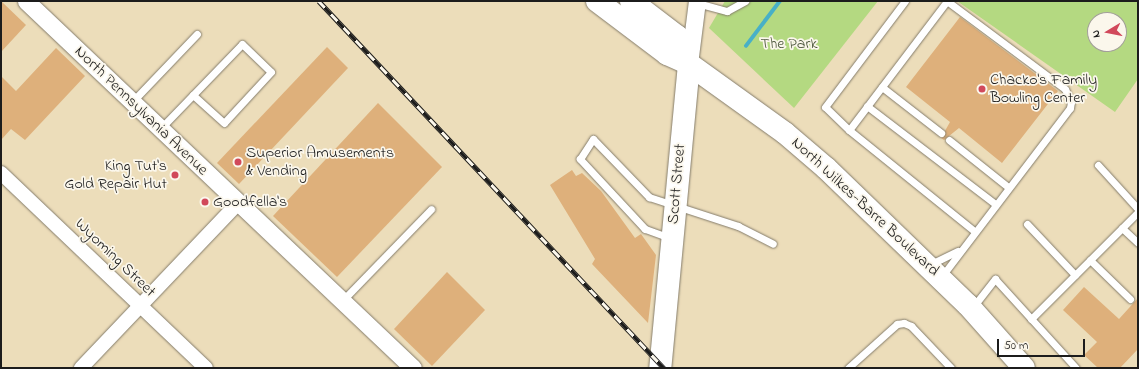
<!DOCTYPE html>
<html>
<head>
<meta charset="utf-8">
<style>
  body { margin:0 }
  #map { position:relative; width:1139px; height:369px; overflow:hidden; background:#ecddba; font-family:"Indie Flower",sans-serif }
  div>[style] { position:absolute }
  [style*='--x'] { left:calc(var(--x)*1px); top:calc(var(--y)*1px); width:calc(var(--w)*1px); rotate:calc(var(--a)*1deg) }
  .green>* { inset:0; background:#b4d981 }
  .stream>* { height:3.5px; margin:-1.75px; padding:0 1.75px; transform-origin:1.75px; border-radius:1.75px; background:#48b0c7 }
  .building>* { inset:0; background:#deb07b }
  .roads { filter:drop-shadow(0 0 1px #847c6b) drop-shadow(0 0 1px #847c6b) }
  .service>* { height:7px; margin:-3.5px; padding:0 3.5px; transform-origin:3.5px; border-radius:3.5px; background:#fff }
  .minor>* { height:14px; margin:-7px; padding:0 7px; transform-origin:7px; border-radius:7px; background:#fff }
  .tertiary>* { height:17px; margin:-8.5px; padding:0 8.5px; transform-origin:8.5px; border-radius:8.5px; background:#fff }
  .primary>* { height:22px; margin:-11px; padding:0 11px; transform-origin:11px; border-radius:11px; background:#fff }
  .rail>* { height:4.5px; margin-top:-2.25px; transform-origin:0; background:repeating-linear-gradient(90deg,#fbf7ec 0 9px,#1c1c1c 0 18px); box-sizing:border-box; border-block:1px solid #1c1c1c }
  .dots>* { width:11px; height:11px; translate:-50% -50%; box-sizing:border-box; border:2px solid #fbf7ec; border-radius:50% }
  span { translate:-50% -50%; white-space:nowrap; text-align:center; line-height:1.15; -webkit-text-stroke:3.5px #fbf7ec; paint-order:stroke }
  .park-label { font-size:16px; color:#4a553a }
  .poi-label { font-size:16px; color:#1c1c1c }
  .left { translate:0 -50%; text-align:left }
  .right { translate:-100% -50%; text-align:right }
  .street-label { font-size:16px; color:#1c1c1c }
  .frame { position:absolute; inset:0; border:2px solid #1c1c1c; pointer-events:none }
  .north { position:absolute; left:1087px; top:12px; width:40px; height:40px; box-sizing:border-box; background:#fbf7ec; border:1px solid #a29f99; border-radius:50%; rotate:260deg; font-size:11px; font-weight:700; line-height:16px; text-align:center; color:#1c1c1c }
  .north::after { content:''; display:block; margin:auto; width:14px; height:18px; background:#d1495b; clip-path:polygon(50% 0,100% 100%,50% 72%,0 100%) }
  .scale { position:absolute; left:997px; top:339px; width:88px; height:18px; box-sizing:border-box; border:2px solid #1c1c1c; border-top:0; padding-left:5px; font-size:12px; line-height:14px; white-space:nowrap; color:#1c1c1c; -webkit-text-stroke:3px #fbf7ec; paint-order:stroke }
</style>
</head>
<body>
<div id="map">
  <div class="green">
    <div style="clip-path:polygon(725px 1px,878px 1px,794px 108px,709px 28px)"></div>
    <div style="clip-path:polygon(evenodd,957px 1px,1138px 1px,1138px 79px,1115px 112px,957px 1px,1095px 20px,1119px 20px,1119px 44px,1095px 44px,1095px 20px)"></div>
  </div>
  <div class="stream">
    <div style="--x:746;--y:46;--w:56;--a:-52.9"></div>
  </div>
  <div class="building">
    <div style="clip-path:polygon(1px 1px,26px 25px,1px 52px)"></div>
    <div style="clip-path:polygon(960px 17px,1058px 91px,1002px 163px,959px 128px,944px 140px,941px 138px,950px 122px,906px 87px)"></div>
    <div style="clip-path:polygon(327px 47px,348px 68px,239px 184px,217px 163px)"></div>
    <div style="clip-path:polygon(56px 48px,85px 76px,25px 140px,11px 129px,1px 140px,1px 76px,16px 91px)"></div>
    <div style="clip-path:polygon(378px 103px,442px 167px,337px 277px,273px 216px)"></div>
    <div style="clip-path:polygon(572px 170px,576px 176px,582px 173px,601px 191px,635px 238px,641px 234px,656px 255px,648px 323px,592px 264px,595px 259px,550px 185px)"></div>
    <div style="clip-path:polygon(447px 272px,485px 310px,432px 366px,394px 329px)"></div>
    <div style="clip-path:polygon(1084px 287px,1119px 319px,1138px 298px,1138px 349px,1120px 368px,1098px 368px,1084px 355px,1097px 342px,1063px 310px)"></div>
  </div>
  <div class="roads">
    <div class="service">
      <div style="--x:947;--y:1;--w:162;--a:127.2"></div>
      <div style="--x:849;--y:130;--w:161;--a:38.9"></div>
      <div style="--x:697;--y:3;--w:31;--a:15"></div>
      <div style="--x:727;--y:11;--w:21;--a:-29"></div>
      <div style="--x:882;--y:87;--w:75;--a:37.9"></div>
      <div style="--x:132;--y:102;--w:94;--a:-46.3"></div>
      <div style="--x:867;--y:106;--w:161;--a:37.4"></div>
      <div style="--x:160;--y:129;--w:118;--a:-46"></div>
      <div style="--x:242;--y:44;--w:40;--a:44"></div>
      <div style="--x:271;--y:72;--w:69;--a:132.7"></div>
      <div style="--x:224;--y:123;--w:42;--a:-137.9"></div>
      <div style="--x:849;--y:130;--w:33;--a:-136"></div>
      <div style="--x:825;--y:107;--w:133;--a:-53"></div>
      <div style="--x:949;--y:140;--w:75;--a:38.5"></div>
      <div style="--x:1098;--y:165;--w:59;--a:47.7"></div>
      <div style="--x:1027;--y:224;--w:70;--a:46.7"></div>
      <div style="--x:1122;--y:228;--w:22;--a:43"></div>
      <div style="--x:670;--y:238;--w:27;--a:-160"></div>
      <div style="--x:645;--y:229;--w:96;--a:-132.9"></div>
      <div style="--x:580;--y:159;--w:24;--a:-57"></div>
      <div style="--x:593;--y:139;--w:81;--a:46"></div>
      <div style="--x:649;--y:197;--w:94;--a:18"></div>
      <div style="--x:738;--y:226;--w:39;--a:27"></div>
      <div style="--x:1090;--y:260;--w:56;--a:44.3"></div>
      <div style="--x:929;--y:265;--w:32;--a:-26"></div>
      <div style="--x:942;--y:276;--w:211;--a:-52.7"></div>
      <div style="--x:1070;--y:108;--w:6;--a:-81"></div>
      <div style="--x:1071;--y:102;--w:14;--a:-115"></div>
      <div style="--x:1065;--y:89;--w:147;--a:-143.3"></div>
      <div style="--x:342;--y:301;--w:128;--a:-45.9"></div>
      <div style="--x:973;--y:307;--w:36;--a:-52"></div>
      <div style="--x:995;--y:279;--w:120;--a:47.7"></div>
      <div style="--x:1031;--y:319;--w:151;--a:-45"></div>
      <div style="--x:848;--y:368;--w:66;--a:-41.9"></div>
      <div style="--x:897;--y:324;--w:7;--a:-8"></div>
      <div style="--x:904;--y:323;--w:8;--a:23"></div>
      <div style="--x:911;--y:326;--w:58;--a:46.4"></div>
    </div>
    <div class="minor">
      <div style="--x:1;--y:173;--w:283;--a:43.6"></div>
      <div style="--x:81;--y:368;--w:228;--a:-46.4"></div>
    </div>
    <div class="tertiary">
      <div style="--x:26;--y:1;--w:533;--a:43.48"></div>
      <div style="--x:689;--y:64;--w:64;--a:-82.8"></div>
    </div>
    <div class="primary">
      <div style="--x:597;--y:1;--w:88;--a:37.1"></div>
      <div style="--x:667;--y:54;--w:24;--a:24"></div>
      <div style="--x:689;--y:64;--w:118;--a:35.7"></div>
      <div style="--x:785;--y:133;--w:54;--a:40.5"></div>
      <div style="--x:826;--y:168;--w:197;--a:44"></div>
      <div style="--x:968;--y:305;--w:84;--a:48.4"></div>
      <div style="--x:631;--y:1;--w:58;--a:37.3"></div>
      <div style="--x:677;--y:36;--w:30;--a:67"></div>
      <div style="--x:689;--y:64;--w:305;--a:95.4"></div>
    </div>
  </div>
  <div class="rail">
    <div style="--x:319;--y:1;--w:504;--a:46.77"></div>
  </div>
  <div class="dots">
    <div style="left:982px;top:89px;background:#d1495b"></div>
    <div style="left:238px;top:162px;background:#d1495b"></div>
    <div style="left:175px;top:175px;background:#d1495b"></div>
    <div style="left:205px;top:202px;background:#d1495b"></div>
  </div>
  <div class="park-label">
    <span style="left:789px;top:44px">The Park</span>
  </div>
  <div class="poi-label">
    <span class="left" style="left:990px;top:89px">Chacko's Family<br>Bowling Center</span>
    <span class="left" style="left:246px;top:162px">Superior Amusements<br>&amp; Vending</span>
    <span class="right" style="left:167px;top:175px">King Tut's<br>Gold Repair Hut</span>
    <span class="left" style="left:213px;top:202px">Goodfella's</span>
  </div>
  <div class="street-label">
    <span style="left:141px;top:111px;rotate:44deg">North Pennsylvania Avenue</span>
    <span style="left:677px;top:184px;rotate:-85deg">Scott Street</span>
    <span style="left:865px;top:207px;rotate:43deg">North Wilkes-Barre Boulevard</span>
    <span style="left:115px;top:258px;rotate:44deg">Wyoming Street</span>
  </div>
  <div class="frame"></div>
  <div class="north">N</div>
  <div class="scale">50 m</div>
</div>
</body>
</html>
